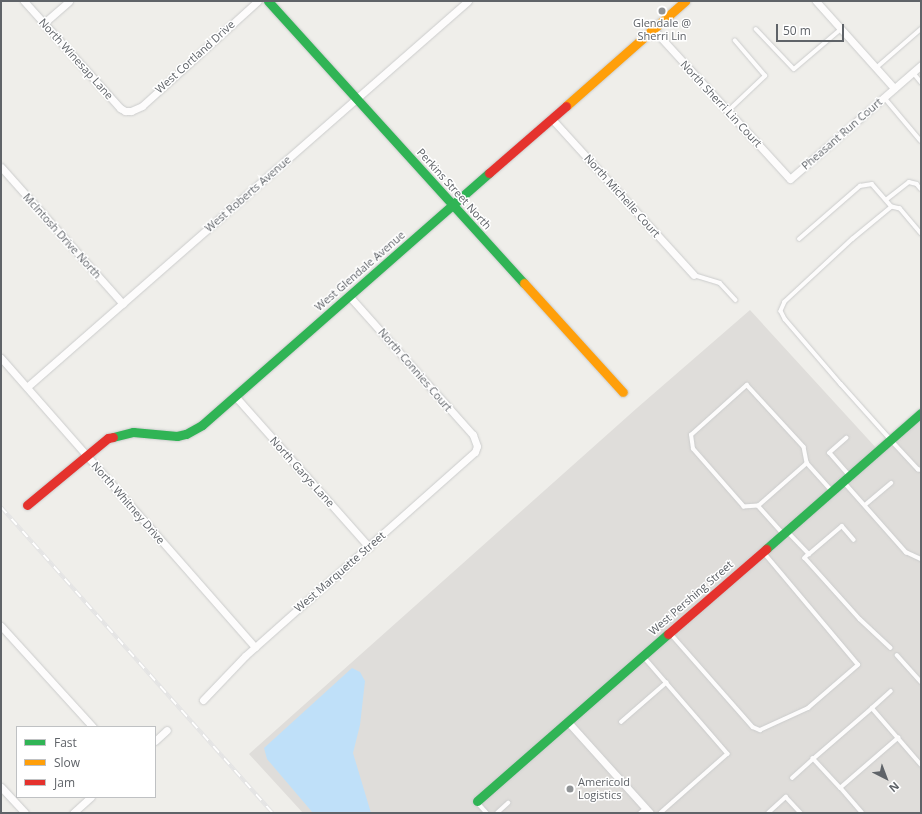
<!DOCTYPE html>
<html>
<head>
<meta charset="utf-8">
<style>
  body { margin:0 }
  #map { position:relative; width:922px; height:814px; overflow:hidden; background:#efeeea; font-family:"Open Sans",sans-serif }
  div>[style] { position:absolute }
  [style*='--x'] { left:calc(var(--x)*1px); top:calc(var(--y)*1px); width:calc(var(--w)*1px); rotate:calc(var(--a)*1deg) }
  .industrial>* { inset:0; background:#dfddda }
  .water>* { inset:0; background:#bfe0f9 }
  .roads { filter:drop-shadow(0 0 1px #cbcccc) drop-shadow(0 0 1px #cbcccc) }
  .lane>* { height:3.5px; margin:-1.75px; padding:0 1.75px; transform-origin:1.75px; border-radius:1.75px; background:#fdfcfc }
  .street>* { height:7px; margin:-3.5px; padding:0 3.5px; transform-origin:3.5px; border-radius:3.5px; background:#fdfcfc }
  .fast>* { height:9px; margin:-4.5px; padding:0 4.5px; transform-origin:4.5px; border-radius:4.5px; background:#30b455 }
  .slow>* { height:9px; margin:-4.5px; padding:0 4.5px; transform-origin:4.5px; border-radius:4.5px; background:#ff9f0a }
  .jam>* { height:9px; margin:-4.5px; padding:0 4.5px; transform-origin:4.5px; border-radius:4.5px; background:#e5322d }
  .rail>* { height:4px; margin-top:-2px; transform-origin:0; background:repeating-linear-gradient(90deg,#fff 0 8px,#e4e4e4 0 16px); box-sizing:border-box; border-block:1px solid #e4e4e4 }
  .dots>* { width:11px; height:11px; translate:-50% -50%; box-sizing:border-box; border:2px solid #fff; border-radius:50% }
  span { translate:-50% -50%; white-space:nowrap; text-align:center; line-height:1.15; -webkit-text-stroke:3px #fff; paint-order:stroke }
  .poi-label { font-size:11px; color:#5f6368 }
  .left { translate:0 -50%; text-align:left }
  .street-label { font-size:11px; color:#5f6368 }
  .frame { position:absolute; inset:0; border:2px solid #5f6368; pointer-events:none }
  .legend { position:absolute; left:16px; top:726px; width:140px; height:72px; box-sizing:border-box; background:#fff; border:1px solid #bfc1c3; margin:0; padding:5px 7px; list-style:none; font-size:12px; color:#5f6368 }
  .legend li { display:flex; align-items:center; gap:8px; height:20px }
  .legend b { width:20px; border:1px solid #bfc1c3 }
  .north { position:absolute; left:866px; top:758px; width:40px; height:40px; -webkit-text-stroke:3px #fff; paint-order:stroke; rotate:138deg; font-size:11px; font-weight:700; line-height:16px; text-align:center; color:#5f6368 }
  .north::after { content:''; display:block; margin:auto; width:14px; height:18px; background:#5f6368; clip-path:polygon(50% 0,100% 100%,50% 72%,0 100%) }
  .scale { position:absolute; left:776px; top:24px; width:68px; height:18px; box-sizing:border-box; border:2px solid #5f6368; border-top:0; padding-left:5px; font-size:12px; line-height:14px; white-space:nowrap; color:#5f6368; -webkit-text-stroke:3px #fff; paint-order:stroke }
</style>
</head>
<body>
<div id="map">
  <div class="industrial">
    <div style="clip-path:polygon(750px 310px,878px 450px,921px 413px,921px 813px,303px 813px,249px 754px,637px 408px)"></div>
  </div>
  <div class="water">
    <div style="clip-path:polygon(352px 668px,360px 672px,365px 681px,360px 725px,353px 753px,371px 813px,313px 813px,267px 759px,264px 748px)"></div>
  </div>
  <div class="roads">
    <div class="lane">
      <div style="--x:756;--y:29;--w:55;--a:46.5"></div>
      <div style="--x:794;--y:69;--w:62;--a:-40.4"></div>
      <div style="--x:876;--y:68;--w:60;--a:-40.9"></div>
      <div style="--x:913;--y:72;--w:13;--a:51"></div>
      <div style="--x:884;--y:97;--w:57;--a:49.9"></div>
      <div style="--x:728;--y:111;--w:51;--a:-43.4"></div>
      <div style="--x:765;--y:76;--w:46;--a:-130.6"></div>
      <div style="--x:886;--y:200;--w:29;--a:-38"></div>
      <div style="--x:909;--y:182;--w:8;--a:14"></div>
      <div style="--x:917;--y:184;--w:6;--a:51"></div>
      <div style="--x:921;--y:234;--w:33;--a:-130"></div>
      <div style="--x:900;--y:209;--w:8;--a:-166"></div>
      <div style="--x:892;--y:207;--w:50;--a:140.6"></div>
      <div style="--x:853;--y:239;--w:93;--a:137.2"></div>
      <div style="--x:785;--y:302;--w:10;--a:114"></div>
      <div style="--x:781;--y:311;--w:9;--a:63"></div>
      <div style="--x:785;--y:319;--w:86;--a:49.3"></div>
      <div style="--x:841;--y:384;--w:75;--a:48.2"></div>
      <div style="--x:891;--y:440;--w:40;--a:47"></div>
      <div style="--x:918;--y:469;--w:3;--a:18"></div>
      <div style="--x:799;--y:239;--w:81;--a:-41"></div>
      <div style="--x:860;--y:186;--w:12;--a:-9"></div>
      <div style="--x:872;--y:184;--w:30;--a:49"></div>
      <div style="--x:694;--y:275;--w:27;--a:17"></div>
      <div style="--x:720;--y:283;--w:23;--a:47"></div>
      <div style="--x:847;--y:438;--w:23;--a:139"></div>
      <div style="--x:830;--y:453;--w:29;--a:49"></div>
      <div style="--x:844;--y:482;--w:94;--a:48.5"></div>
      <div style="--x:906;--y:552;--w:17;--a:25"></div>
      <div style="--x:865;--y:505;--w:34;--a:-40"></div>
      <div style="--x:758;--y:506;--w:14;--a:176"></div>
      <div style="--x:744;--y:507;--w:77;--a:-131.3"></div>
      <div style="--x:693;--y:449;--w:14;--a:-98"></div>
      <div style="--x:691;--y:435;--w:75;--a:-41.8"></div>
      <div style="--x:747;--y:385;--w:84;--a:47.4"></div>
      <div style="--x:804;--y:447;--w:16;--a:79"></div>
      <div style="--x:787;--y:531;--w:32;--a:46"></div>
      <div style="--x:809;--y:554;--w:6;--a:135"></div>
      <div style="--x:805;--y:558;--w:82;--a:48"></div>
      <div style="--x:860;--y:619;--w:42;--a:43.1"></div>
      <div style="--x:782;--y:533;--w:36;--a:-132"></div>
      <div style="--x:758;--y:506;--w:65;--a:-41.3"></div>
      <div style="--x:807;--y:463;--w:36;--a:48"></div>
      <div style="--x:809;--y:554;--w:43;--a:-40.3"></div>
      <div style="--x:842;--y:526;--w:18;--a:49"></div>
      <div style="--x:671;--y:634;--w:124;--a:48.6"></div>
      <div style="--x:753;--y:727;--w:8;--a:23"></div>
      <div style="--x:760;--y:730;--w:53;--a:-24.6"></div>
      <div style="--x:808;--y:708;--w:66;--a:-40.7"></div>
      <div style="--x:858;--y:665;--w:148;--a:-130.1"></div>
      <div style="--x:897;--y:655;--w:36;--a:48"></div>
      <div style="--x:644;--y:657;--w:128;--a:49.1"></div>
      <div style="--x:728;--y:754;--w:89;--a:138.6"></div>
      <div style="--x:872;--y:708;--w:25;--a:-42"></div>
      <div style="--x:621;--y:722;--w:60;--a:-40.9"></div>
      <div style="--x:792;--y:778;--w:28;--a:-42"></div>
      <div style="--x:840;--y:788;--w:40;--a:-133"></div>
      <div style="--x:813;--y:759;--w:78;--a:-40.8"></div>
      <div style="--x:872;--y:708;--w:40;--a:49"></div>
      <div style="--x:477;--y:802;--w:15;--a:48"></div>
      <div style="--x:497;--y:813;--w:15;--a:-42"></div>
      <div style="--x:640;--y:813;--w:8;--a:-40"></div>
      <div style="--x:768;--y:813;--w:24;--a:-42"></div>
      <div style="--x:786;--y:797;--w:22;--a:47"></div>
      <div style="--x:862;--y:813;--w:33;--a:-131"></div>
      <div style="--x:840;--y:788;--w:77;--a:-40.8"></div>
      <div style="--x:898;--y:738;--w:35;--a:49"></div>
    </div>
    <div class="street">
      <div style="--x:24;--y:1;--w:144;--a:48.1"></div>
      <div style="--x:120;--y:108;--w:6;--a:31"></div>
      <div style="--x:125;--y:111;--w:6;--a:0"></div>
      <div style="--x:131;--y:111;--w:12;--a:-24"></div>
      <div style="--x:142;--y:106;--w:156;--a:-42.2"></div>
      <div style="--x:816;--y:1;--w:117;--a:48.1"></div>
      <div style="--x:44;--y:23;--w:33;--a:-41"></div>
      <div style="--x:653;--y:29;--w:203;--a:47.6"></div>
      <div style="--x:790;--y:179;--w:174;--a:-41"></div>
      <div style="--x:551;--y:118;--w:212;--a:47.7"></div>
      <div style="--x:1;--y:167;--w:183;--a:48.3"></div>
      <div style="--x:1;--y:358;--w:385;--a:48.7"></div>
      <div style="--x:27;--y:387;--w:586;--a:-41.2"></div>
      <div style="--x:235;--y:396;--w:202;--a:48.4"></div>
      <div style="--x:1;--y:626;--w:137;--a:47.7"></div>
      <div style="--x:203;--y:700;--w:61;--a:-46.3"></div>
      <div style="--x:245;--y:656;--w:307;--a:-41.6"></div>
      <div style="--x:475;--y:452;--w:6;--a:-72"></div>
      <div style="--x:477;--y:446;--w:12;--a:-110"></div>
      <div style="--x:473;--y:435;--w:186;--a:-131.7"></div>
      <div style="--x:568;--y:722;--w:122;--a:48"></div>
      <div style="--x:155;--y:741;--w:16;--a:-43"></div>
      <div style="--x:1;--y:787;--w:35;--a:47"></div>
      <div style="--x:73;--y:813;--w:24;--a:-42"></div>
    </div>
    <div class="fast">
      <div style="--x:268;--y:1;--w:381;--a:47.8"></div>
      <div style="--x:113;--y:437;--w:21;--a:-14"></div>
      <div style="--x:133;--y:432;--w:44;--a:5.2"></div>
      <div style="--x:177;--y:436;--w:9;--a:-13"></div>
      <div style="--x:186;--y:434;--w:18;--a:-29"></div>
      <div style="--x:202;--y:425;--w:382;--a:-41.3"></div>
      <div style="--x:766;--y:549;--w:206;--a:-41.3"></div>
      <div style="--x:477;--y:801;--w:254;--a:-41.2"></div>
    </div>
    <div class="slow">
      <div style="--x:566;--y:106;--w:159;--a:-41.4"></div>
      <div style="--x:524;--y:283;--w:147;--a:47.8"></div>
    </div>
    <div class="jam">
      <div style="--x:489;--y:173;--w:102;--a:-41"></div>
      <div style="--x:27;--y:505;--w:105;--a:-39.6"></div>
      <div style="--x:108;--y:438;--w:5;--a:-11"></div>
      <div style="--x:668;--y:634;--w:130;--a:-40.9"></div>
    </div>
  </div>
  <div class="rail">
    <div style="--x:1;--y:507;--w:409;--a:48.4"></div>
  </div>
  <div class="dots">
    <div style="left:662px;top:11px;background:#919496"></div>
    <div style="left:570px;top:789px;background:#919496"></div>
  </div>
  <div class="poi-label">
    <span style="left:662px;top:30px">Glendale @<br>Sherri Lin</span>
    <span class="left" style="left:578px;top:789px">Americold<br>Logistics</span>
  </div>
  <div class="street-label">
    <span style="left:195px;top:57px;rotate:-42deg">West Cortland Drive</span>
    <span style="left:76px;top:59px;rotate:48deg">North Winesap Lane</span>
    <span style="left:721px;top:104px;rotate:47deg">North Sherri Lin Court</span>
    <span style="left:842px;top:134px;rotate:-41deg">Pheasant Run Court</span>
    <span style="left:454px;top:189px;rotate:48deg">Perkins Street North</span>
    <span style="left:248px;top:194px;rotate:-41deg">West Roberts Avenue</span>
    <span style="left:622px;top:196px;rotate:48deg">North Michelle Court</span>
    <span style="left:62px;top:236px;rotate:48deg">McIntosh Drive North</span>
    <span style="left:360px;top:271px;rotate:-41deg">West Glendale Avenue</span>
    <span style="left:415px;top:370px;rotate:49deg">North Connies Court</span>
    <span style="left:302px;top:472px;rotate:48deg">North Garys Lane</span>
    <span style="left:128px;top:503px;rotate:49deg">North Whitney Drive</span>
    <span style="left:340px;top:572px;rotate:-41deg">West Marquette Street</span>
    <span style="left:691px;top:598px;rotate:-41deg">West Pershing Street</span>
  </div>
  <div class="frame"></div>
  <ul class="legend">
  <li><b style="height:5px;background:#30b455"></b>Fast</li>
  <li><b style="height:5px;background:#ff9f0a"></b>Slow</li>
  <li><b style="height:5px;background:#e5322d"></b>Jam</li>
  </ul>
  <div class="north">N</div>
  <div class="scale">50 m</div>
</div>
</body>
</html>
